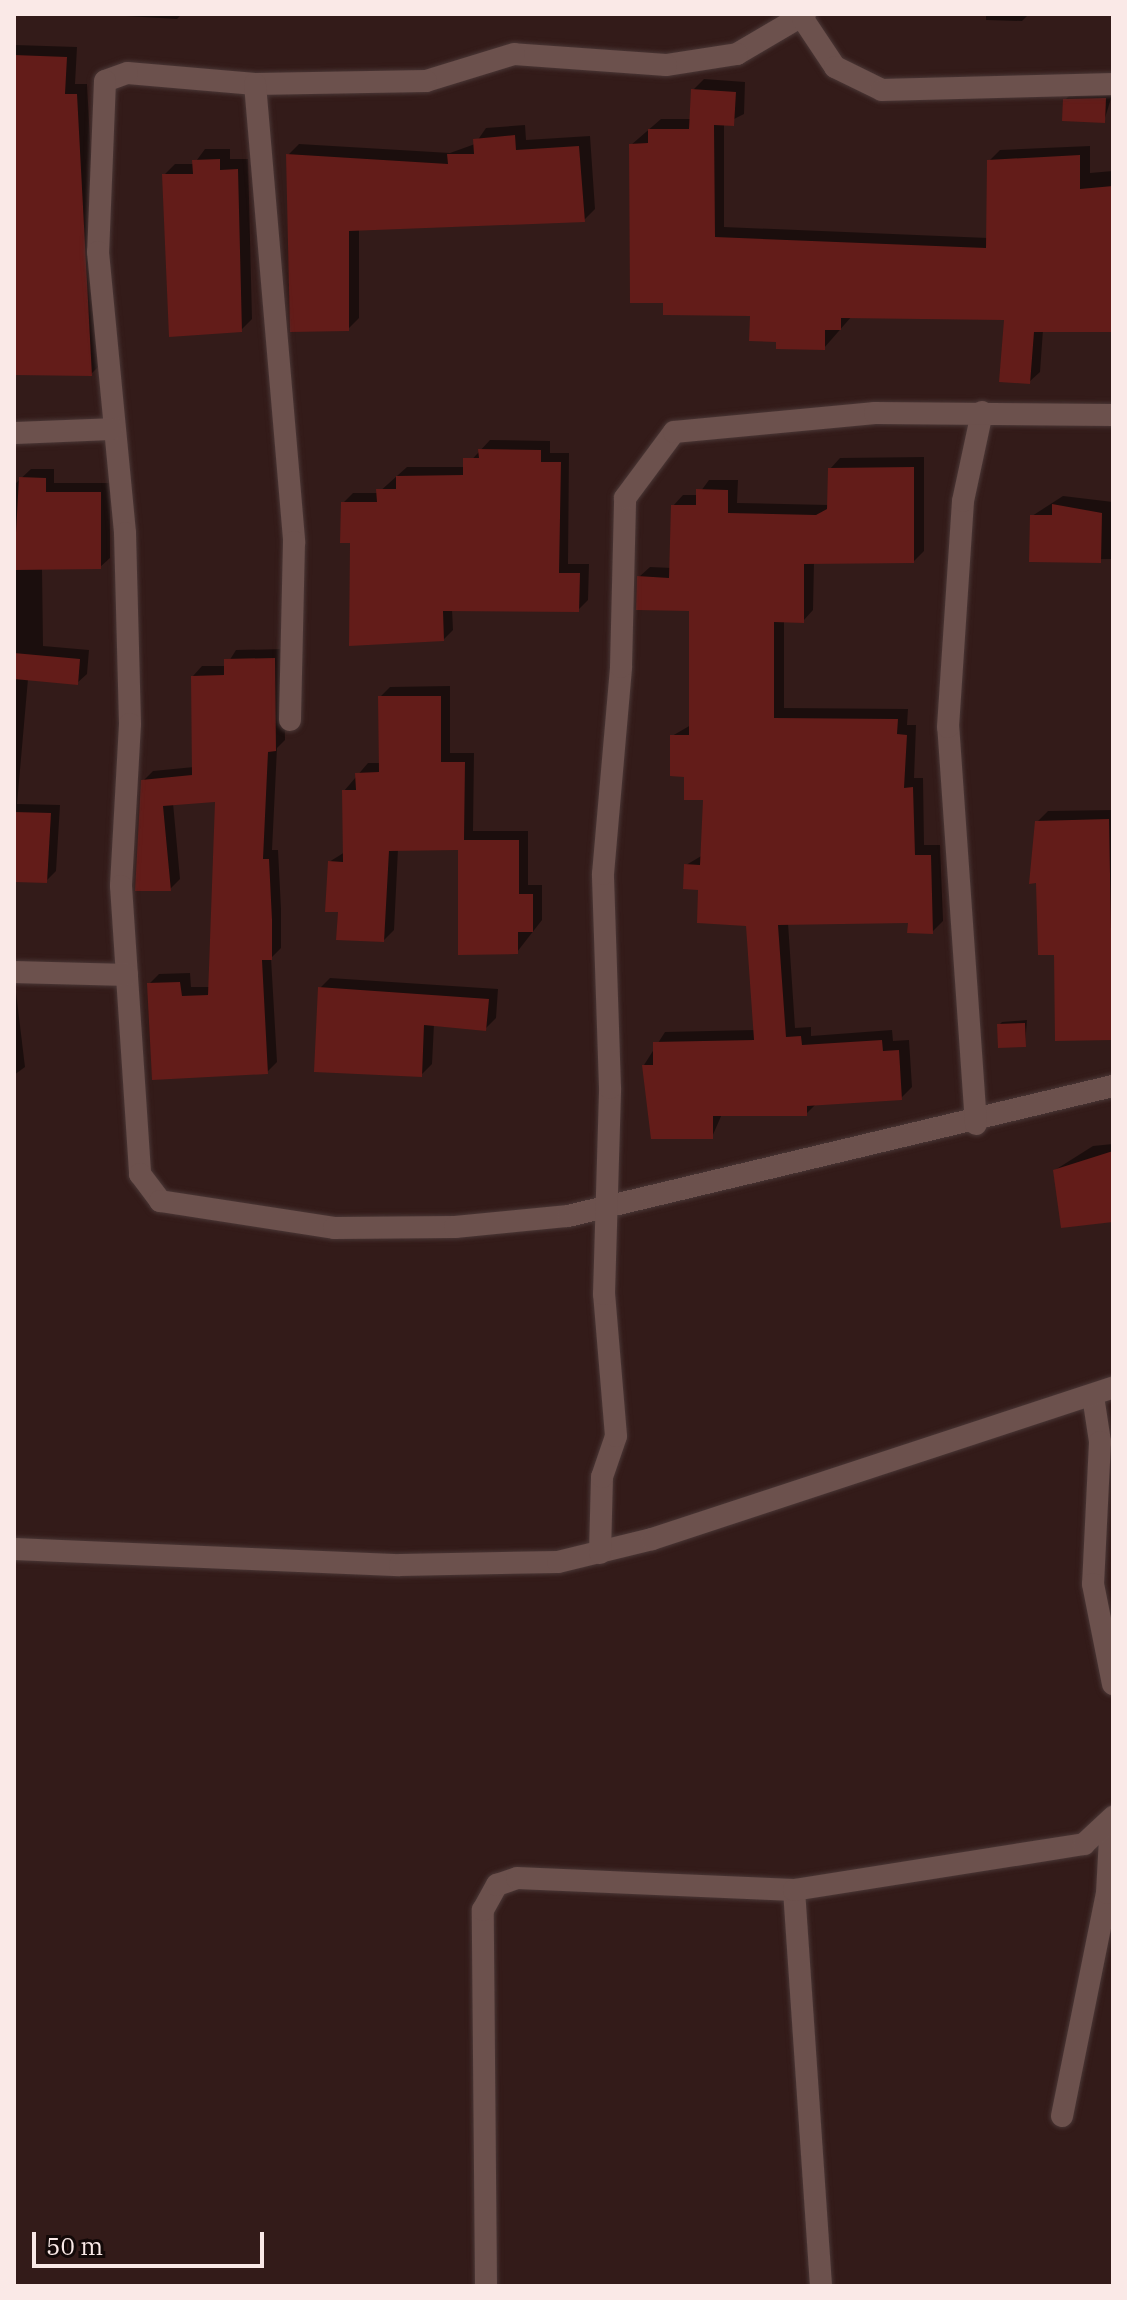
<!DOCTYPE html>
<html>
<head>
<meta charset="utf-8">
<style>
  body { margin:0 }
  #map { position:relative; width:1127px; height:2300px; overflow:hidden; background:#331b19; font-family:"IBM Plex Serif",serif }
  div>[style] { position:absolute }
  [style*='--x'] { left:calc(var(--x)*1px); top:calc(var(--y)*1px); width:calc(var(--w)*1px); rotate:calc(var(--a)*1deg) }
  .shadow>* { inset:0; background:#0007 }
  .building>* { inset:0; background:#631c19 }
  .roads { filter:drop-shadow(0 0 2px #4a3736) drop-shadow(0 0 2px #4a3736) }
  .minor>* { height:22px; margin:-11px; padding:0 11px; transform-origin:11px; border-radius:11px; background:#6c514d }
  span { translate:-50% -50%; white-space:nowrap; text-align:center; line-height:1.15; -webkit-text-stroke:8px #130908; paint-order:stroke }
  .frame { position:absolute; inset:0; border:16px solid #fae9e7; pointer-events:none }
  .scale { position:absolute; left:32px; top:2232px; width:232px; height:36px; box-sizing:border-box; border:4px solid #fae9e7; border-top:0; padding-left:10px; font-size:24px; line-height:28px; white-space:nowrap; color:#fae9e7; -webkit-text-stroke:6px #130908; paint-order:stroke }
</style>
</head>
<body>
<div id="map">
  <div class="shadow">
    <div style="clip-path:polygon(14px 14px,15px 45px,77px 47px,75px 84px,87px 84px,102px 363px,91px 374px,14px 370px)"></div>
    <div style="clip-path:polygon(92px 14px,182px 14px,177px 19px)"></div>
    <div style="clip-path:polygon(986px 14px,1029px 14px,1022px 21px,986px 20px)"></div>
    <div style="clip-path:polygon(704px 79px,745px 82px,744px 114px,724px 124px,724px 227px,988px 238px,989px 161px,1000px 150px,1090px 146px,1090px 173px,1113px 171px,1113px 330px,1043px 330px,1040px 372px,1029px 382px,1006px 318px,852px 316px,824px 348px,778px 340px,631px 145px,661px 119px,692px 119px,693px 90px)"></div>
    <div style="clip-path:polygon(1113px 92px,1104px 121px,1065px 100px,1072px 93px)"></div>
    <div style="clip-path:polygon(525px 125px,526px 140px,590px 136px,595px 209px,584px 220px,359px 229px,359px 318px,348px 329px,288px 155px,299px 144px,450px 153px,475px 144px,486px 128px)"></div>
    <div style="clip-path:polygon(205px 149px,230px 149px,230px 159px,248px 159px,252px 319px,241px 330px,164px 175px,175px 164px,194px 164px)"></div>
    <div style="clip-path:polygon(490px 440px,550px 441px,550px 453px,569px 453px,568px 564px,589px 564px,588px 600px,578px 610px,452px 609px,453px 630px,443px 640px,352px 541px,343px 503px,353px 493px,378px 493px,407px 467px,465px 467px)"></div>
    <div style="clip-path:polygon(924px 457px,924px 551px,914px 561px,814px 562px,813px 610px,803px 621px,784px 620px,784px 708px,908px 709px,907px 725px,916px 725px,914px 778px,923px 778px,924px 845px,940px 845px,943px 921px,932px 932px,910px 921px,788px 923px,795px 1028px,811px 1027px,811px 1036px,892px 1030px,893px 1041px,909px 1040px,912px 1087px,901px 1098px,816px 1104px,806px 1114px,722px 1114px,712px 1137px,644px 1065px,665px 1032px,755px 1030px,748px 924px,700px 888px,686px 865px,703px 855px,706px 798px,686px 775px,672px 736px,691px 725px,691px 609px,639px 577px,650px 567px,672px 568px,673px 506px,683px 495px,698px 495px,709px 480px,738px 480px,737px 503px,828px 505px,830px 469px,840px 458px)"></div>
    <div style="clip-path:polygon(31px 469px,54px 469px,54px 483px,110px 483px,110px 558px,100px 567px,42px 568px,43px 646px,89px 650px,87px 674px,77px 683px,28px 679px,17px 804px,60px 805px,56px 871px,46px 881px,14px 880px,14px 485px)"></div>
    <div style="clip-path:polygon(1063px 496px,1113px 502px,1113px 559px,1031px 560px,1032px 516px)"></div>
    <div style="clip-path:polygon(284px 649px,285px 740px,277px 748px,272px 850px,278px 850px,281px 909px,281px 948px,271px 958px,277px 1062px,267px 1072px,149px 984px,159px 974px,190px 973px,191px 987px,211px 987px,217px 800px,173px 803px,180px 879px,170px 889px,143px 781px,153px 771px,194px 767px,193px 676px,202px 666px,226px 666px,236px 650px)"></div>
    <div style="clip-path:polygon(450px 686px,450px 753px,474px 753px,473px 831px,528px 831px,528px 885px,542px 885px,542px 920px,517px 952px,460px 848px,398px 849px,394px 930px,384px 940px,340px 910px,329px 862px,345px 852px,344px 791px,368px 763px,381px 763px,380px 697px,390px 687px)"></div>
    <div style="clip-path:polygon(1113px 810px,1113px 1038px,1057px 1039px,1056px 953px,1037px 822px,1048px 811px)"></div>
    <div style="clip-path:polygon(14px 976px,25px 1067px,14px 1075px)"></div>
    <div style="clip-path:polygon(330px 978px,498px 989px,496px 1018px,485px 1029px,434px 1024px,432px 1064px,421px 1075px,320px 988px)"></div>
    <div style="clip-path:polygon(1027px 1020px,1025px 1045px,999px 1025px,1002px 1022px)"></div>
    <div style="clip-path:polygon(1113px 1144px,1113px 1220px,1055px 1170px,1093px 1146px)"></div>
  </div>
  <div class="building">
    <div style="clip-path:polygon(14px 55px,67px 57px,65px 94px,77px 94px,92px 376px,14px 375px)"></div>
    <div style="clip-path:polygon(691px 89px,736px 92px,734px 126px,714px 125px,715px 237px,986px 248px,987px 160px,1080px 155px,1080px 189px,1113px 186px,1113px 332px,1034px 332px,1030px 384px,999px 382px,1004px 320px,841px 318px,841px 330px,825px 330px,825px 350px,776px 349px,776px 342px,749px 341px,750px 316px,663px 315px,663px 303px,630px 303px,629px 144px,648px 143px,648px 129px,689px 129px)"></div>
    <div style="clip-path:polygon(1106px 98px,1105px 123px,1062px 121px,1063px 99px)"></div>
    <div style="clip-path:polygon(515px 135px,516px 150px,579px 146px,585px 222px,349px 231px,349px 331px,290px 332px,286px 154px,448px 164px,447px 154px,474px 154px,473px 139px)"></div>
    <div style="clip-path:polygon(220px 159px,220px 170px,238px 169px,242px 332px,169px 337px,162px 174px,193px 174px,192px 160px)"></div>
    <div style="clip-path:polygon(478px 449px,541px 450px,541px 462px,561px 462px,559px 573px,580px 573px,579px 612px,443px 611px,444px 641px,349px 646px,350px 543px,340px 543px,341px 502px,377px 502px,376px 489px,396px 489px,396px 476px,463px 475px,463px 458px,479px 458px)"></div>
    <div style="clip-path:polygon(914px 467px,914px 563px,804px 564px,804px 623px,774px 622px,774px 718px,898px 719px,897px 734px,907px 735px,904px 788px,913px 787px,915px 855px,931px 855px,933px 934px,907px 933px,908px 923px,778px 925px,786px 1037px,801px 1036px,802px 1045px,882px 1040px,883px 1051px,899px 1050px,902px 1100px,807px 1106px,807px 1116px,713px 1116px,713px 1139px,651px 1139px,642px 1065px,653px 1065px,653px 1042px,754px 1040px,746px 926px,697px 923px,698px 890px,683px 889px,684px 864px,700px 865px,703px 800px,684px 800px,684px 777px,670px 776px,670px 735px,689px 735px,689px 611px,636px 610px,637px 576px,669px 578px,671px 505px,696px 505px,696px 489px,728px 490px,728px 513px,816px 515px,827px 509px,828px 468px)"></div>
    <div style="clip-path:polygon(19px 477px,46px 478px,46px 492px,101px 492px,101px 569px,14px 570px)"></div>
    <div style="clip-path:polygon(1052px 504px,1102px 513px,1101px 563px,1029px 562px,1030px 515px,1052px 515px)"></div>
    <div style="clip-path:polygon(14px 653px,80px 659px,78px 685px,14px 679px)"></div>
    <div style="clip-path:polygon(275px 658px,276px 751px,268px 752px,263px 859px,269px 859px,272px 920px,272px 960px,262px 960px,268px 1074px,152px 1080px,147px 983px,180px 982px,182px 996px,208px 995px,215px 802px,163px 806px,171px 891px,135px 891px,141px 780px,192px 775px,191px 676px,224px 675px,224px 659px)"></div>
    <div style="clip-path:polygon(378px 696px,441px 696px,441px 762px,465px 762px,464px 840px,519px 840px,519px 894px,533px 894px,533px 932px,518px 932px,518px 954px,458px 955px,458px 850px,389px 851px,384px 942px,336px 940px,338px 912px,325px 912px,328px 861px,343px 862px,342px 790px,356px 790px,355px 773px,379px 772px)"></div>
    <div style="clip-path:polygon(14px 812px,51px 813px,47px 883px,14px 882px)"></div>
    <div style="clip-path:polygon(1109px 819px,1113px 1040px,1055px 1041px,1054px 955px,1038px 955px,1036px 883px,1029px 884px,1035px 821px)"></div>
    <div style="clip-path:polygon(318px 987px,489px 999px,486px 1031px,424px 1025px,422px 1077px,314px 1072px)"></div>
    <div style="clip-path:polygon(1025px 1023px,1026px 1047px,998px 1048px,997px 1024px)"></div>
    <div style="clip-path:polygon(1113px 1151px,1113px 1222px,1061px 1228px,1053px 1170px)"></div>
  </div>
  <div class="roads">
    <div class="minor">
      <div style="--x:805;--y:14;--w:79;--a:149.5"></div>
      <div style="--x:737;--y:54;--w:72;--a:171.2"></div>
      <div style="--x:666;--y:65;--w:152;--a:-175.9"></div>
      <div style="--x:514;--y:54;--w:92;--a:162.9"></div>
      <div style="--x:426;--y:81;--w:171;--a:179"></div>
      <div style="--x:255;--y:84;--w:128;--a:-175.1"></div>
      <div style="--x:127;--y:73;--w:23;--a:160"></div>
      <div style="--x:105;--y:81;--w:171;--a:92.3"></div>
      <div style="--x:98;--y:252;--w:282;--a:84.5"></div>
      <div style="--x:125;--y:533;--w:191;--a:88.5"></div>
      <div style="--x:130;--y:724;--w:162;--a:93.2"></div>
      <div style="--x:121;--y:886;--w:289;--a:86.2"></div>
      <div style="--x:140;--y:1174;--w:34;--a:53"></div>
      <div style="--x:160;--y:1201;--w:176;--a:8.8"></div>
      <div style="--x:334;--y:1228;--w:121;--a:-0.5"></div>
      <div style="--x:455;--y:1227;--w:114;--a:-5.6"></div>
      <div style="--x:568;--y:1216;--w:560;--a:-13.42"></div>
      <div style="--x:803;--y:19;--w:58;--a:56.3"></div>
      <div style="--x:835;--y:67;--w:52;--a:26.1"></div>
      <div style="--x:882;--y:90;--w:231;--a:-1.5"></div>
      <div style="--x:255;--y:84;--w:460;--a:85.1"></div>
      <div style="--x:294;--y:542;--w:178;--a:91.3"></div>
      <div style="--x:14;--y:433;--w:98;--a:-2.3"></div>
      <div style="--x:14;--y:972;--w:113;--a:1.5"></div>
      <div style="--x:976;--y:1124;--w:398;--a:-94"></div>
      <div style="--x:948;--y:727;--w:226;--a:-86.2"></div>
      <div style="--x:963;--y:501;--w:91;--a:-77.9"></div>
      <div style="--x:1093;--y:1396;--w:47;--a:81.3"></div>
      <div style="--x:1100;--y:1442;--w:142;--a:92.8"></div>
      <div style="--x:1093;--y:1584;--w:102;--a:78.7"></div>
      <div style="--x:14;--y:1549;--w:386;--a:2.4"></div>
      <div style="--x:400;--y:1565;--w:158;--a:-1.1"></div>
      <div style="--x:558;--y:1562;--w:97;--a:-13.7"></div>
      <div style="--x:652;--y:1539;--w:485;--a:-18.2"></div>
      <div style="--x:600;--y:1553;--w:76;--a:-88.5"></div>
      <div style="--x:602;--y:1477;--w:43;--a:-71.1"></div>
      <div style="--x:616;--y:1436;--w:143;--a:-94.8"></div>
      <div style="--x:604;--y:1294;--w:206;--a:-88.3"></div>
      <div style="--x:610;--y:1088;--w:214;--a:-91.9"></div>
      <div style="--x:603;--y:874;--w:208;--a:-85"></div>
      <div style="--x:621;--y:667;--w:169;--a:-88.6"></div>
      <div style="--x:625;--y:498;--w:82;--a:-53.4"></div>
      <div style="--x:674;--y:432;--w:202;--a:-5.4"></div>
      <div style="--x:875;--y:413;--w:238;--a:0.5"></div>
      <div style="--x:794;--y:1890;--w:397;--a:86.1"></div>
      <div style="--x:1062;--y:2116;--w:227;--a:-78.6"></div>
      <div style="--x:1107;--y:1893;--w:73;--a:-86.9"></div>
      <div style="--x:486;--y:2286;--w:376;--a:-90.5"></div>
      <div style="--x:483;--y:1910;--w:29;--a:-61"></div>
      <div style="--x:497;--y:1885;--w:21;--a:-19"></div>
      <div style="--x:517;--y:1878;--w:277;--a:2.5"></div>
      <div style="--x:794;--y:1890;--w:294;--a:-9"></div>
      <div style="--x:1084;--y:1844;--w:40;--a:-43"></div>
    </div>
  </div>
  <div class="frame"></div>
  <div class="scale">50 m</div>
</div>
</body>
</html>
